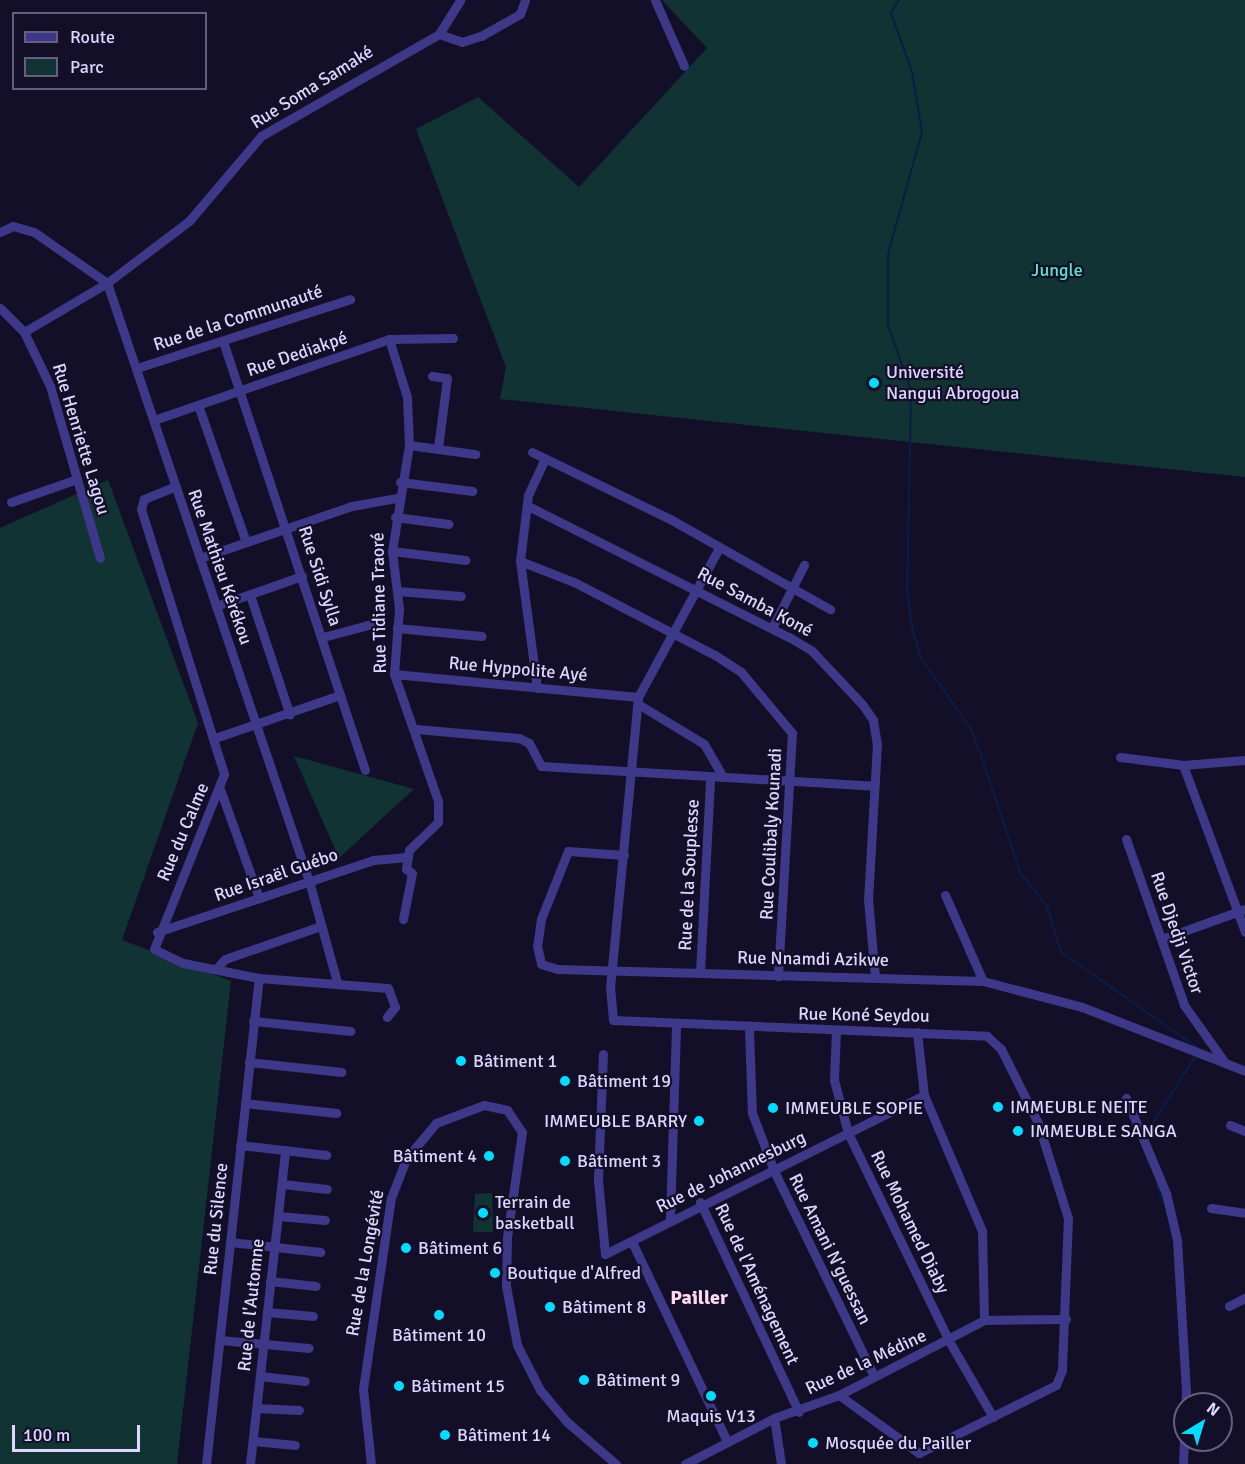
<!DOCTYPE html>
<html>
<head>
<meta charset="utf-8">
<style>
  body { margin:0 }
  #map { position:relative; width:1245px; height:1464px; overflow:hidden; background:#140f29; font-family:Signika,sans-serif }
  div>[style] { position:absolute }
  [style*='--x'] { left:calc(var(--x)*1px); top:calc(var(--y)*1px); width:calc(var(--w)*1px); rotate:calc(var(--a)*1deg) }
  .green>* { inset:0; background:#123333 }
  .stream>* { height:2px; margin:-1px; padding:0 1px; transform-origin:1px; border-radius:1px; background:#081d48 }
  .street>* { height:9px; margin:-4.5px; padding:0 4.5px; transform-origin:4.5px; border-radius:4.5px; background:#3e3889 }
  .dots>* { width:16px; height:16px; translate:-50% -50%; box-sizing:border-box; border:3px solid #140f29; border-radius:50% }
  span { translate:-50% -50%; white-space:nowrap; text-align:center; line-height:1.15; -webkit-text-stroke:4.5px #140f29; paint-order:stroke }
  .street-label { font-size:18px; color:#ddd7ff }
  .park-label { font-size:18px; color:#5de4c8 }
  .poi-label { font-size:18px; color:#ddd7ff }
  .left { translate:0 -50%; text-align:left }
  .right { translate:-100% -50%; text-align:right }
  .neighbourhood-label { font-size:20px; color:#ffd9f0; font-weight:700 }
  .legend { position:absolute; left:12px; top:12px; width:195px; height:78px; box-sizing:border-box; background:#140f29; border:2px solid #645f7f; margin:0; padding:8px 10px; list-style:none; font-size:18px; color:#ddd7ff }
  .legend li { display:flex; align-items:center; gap:12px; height:30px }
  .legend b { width:30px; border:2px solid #645f7f }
  .north { position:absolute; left:1173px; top:1392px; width:60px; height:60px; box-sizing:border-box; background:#140f29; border:2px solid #645f7f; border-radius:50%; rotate:38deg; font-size:16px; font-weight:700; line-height:24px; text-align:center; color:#ddd7ff }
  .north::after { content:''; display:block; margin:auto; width:21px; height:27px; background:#03dcff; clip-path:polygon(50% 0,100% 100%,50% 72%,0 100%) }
  .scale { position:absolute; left:12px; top:1425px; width:128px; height:27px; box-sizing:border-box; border:3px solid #ddd7ff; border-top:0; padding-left:8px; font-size:18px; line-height:21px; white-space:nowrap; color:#ddd7ff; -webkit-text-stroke:4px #140f29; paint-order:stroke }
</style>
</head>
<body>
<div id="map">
  <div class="green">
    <div style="clip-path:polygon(662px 0,1245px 0,1245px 477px,500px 399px,506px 367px,416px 129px,478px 97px,579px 187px,707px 48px)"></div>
    <div style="clip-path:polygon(108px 480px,198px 723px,122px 940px,231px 981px,177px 1464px,0 1464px,0 528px)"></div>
    <div style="clip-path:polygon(294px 756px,414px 789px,339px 858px)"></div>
    <div style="clip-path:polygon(492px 1193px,493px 1232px,473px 1232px,475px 1194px)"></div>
  </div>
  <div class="stream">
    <div style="--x:899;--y:0;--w:15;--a:122"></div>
    <div style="--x:891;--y:13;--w:63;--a:70.4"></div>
    <div style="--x:912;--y:72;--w:61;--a:80.5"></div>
    <div style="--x:922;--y:132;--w:127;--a:105.6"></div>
    <div style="--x:888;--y:254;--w:71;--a:90"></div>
    <div style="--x:888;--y:325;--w:69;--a:70.5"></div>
    <div style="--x:911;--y:390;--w:200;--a:91.1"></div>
    <div style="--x:907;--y:590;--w:42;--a:81.9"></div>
    <div style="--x:913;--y:632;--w:27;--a:73"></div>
    <div style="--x:921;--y:658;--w:88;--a:54.7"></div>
    <div style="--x:972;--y:730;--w:152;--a:71.2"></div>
    <div style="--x:1021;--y:874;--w:41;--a:50.9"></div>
    <div style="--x:1047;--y:906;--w:48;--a:73.1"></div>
    <div style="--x:1061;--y:952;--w:169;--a:35.1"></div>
    <div style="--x:1145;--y:1135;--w:96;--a:-57.3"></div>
    <div style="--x:1156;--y:1182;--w:21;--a:71"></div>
  </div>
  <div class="street">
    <div style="--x:655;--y:0;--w:72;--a:66.3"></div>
    <div style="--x:439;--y:34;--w:24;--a:19"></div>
    <div style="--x:462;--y:42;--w:20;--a:-18"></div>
    <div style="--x:481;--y:36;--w:45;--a:-29.4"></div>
    <div style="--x:520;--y:14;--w:15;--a:-70"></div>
    <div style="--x:0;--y:232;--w:14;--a:-25"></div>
    <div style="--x:13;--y:226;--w:22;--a:16"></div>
    <div style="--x:34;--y:232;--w:89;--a:34.9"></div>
    <div style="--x:107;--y:283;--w:631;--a:71.34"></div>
    <div style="--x:309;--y:881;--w:105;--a:74.5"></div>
    <div style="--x:0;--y:308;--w:34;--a:45"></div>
    <div style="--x:24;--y:332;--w:96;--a:-30.6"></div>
    <div style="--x:107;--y:283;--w:103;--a:-37.1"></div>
    <div style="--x:189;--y:221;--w:111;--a:-49.7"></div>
    <div style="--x:261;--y:136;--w:205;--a:-29.8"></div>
    <div style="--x:439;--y:34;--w:40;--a:-58"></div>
    <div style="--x:24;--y:332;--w:60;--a:64.3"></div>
    <div style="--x:50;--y:386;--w:179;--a:73.8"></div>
    <div style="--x:389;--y:339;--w:61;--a:72.8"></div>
    <div style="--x:407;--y:397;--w:48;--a:87.6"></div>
    <div style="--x:409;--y:445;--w:107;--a:99.1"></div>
    <div style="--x:392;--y:551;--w:58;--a:83.1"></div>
    <div style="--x:399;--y:609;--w:65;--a:94.4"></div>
    <div style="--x:394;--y:674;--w:134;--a:70.9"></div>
    <div style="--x:438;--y:801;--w:21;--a:90"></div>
    <div style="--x:438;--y:822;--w:40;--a:136"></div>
    <div style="--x:409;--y:850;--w:19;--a:99"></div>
    <div style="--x:406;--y:869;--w:7;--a:34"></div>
    <div style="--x:412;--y:873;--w:47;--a:101.1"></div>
    <div style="--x:137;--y:368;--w:224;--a:-17.9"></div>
    <div style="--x:432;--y:376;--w:15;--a:8"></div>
    <div style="--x:447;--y:378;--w:71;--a:97.3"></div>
    <div style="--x:198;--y:405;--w:145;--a:70.7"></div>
    <div style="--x:154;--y:420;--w:249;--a:-19"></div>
    <div style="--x:389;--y:339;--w:64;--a:-0.9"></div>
    <div style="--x:409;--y:445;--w:67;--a:7.8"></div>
    <div style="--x:532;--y:452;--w:153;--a:25.9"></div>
    <div style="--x:670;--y:519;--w:184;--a:29.4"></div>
    <div style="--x:400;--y:482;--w:73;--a:7.1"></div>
    <div style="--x:176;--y:486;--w:35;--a:158"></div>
    <div style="--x:144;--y:499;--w:10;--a:107"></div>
    <div style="--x:141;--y:509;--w:278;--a:72.6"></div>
    <div style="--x:224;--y:774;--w:188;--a:111.8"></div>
    <div style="--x:154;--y:949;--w:32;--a:26"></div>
    <div style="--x:183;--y:963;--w:77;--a:11.2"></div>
    <div style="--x:259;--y:978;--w:129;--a:4.4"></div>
    <div style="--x:388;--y:988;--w:20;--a:70"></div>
    <div style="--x:395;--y:1007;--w:13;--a:129"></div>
    <div style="--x:11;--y:502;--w:70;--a:-19.2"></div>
    <div style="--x:528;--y:506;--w:292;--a:26.7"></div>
    <div style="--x:789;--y:637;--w:27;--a:31"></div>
    <div style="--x:812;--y:651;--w:73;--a:46.7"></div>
    <div style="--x:862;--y:704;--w:19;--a:55"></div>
    <div style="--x:873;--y:720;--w:24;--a:81"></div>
    <div style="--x:877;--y:744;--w:155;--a:93.3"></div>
    <div style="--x:868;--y:899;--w:79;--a:84.9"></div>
    <div style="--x:395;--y:517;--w:54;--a:7.4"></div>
    <div style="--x:719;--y:548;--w:170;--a:118.5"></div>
    <div style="--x:638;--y:697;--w:290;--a:95.5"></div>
    <div style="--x:610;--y:986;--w:34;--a:85"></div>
    <div style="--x:613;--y:1020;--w:374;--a:2.4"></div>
    <div style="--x:987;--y:1036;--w:19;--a:43"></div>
    <div style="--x:1001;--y:1049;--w:83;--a:63.4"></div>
    <div style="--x:1038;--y:1123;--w:100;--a:72.5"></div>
    <div style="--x:1068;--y:1218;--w:152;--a:92.3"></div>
    <div style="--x:1062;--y:1370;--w:16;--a:112"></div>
    <div style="--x:1056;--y:1385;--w:153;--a:153.6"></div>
    <div style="--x:919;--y:1453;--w:99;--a:-144.1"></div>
    <div style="--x:392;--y:551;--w:74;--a:7"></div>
    <div style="--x:200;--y:558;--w:161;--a:-18.9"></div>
    <div style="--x:352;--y:506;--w:46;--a:-10.1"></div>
    <div style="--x:520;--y:561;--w:58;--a:21.3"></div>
    <div style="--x:574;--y:582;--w:159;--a:27.4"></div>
    <div style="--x:715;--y:655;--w:31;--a:33"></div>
    <div style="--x:741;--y:672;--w:80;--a:50.1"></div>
    <div style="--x:792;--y:733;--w:244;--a:93.3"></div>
    <div style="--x:397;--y:591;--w:64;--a:4.5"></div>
    <div style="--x:250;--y:595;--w:126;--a:71.6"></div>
    <div style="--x:216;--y:606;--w:91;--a:-19.2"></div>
    <div style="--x:397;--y:628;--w:85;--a:5.4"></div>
    <div style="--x:772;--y:628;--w:71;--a:-63.1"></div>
    <div style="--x:323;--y:637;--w:51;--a:-14.9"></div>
    <div style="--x:394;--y:674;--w:245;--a:5.4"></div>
    <div style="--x:537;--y:688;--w:128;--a:-97.6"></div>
    <div style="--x:520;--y:561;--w:66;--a:-83.1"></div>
    <div style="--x:528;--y:495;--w:40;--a:-65"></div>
    <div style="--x:340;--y:695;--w:79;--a:71.6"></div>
    <div style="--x:638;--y:704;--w:77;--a:31.2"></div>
    <div style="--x:704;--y:744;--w:38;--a:60"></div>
    <div style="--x:416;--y:729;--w:103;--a:5"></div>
    <div style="--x:519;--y:738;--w:11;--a:27"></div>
    <div style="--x:529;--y:743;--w:26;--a:62"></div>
    <div style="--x:541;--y:766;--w:334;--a:3.4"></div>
    <div style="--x:215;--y:738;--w:132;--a:-19"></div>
    <div style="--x:340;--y:695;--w:372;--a:-108.3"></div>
    <div style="--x:1120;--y:757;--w:64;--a:7.2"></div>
    <div style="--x:1183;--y:765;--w:178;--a:69.6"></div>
    <div style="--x:1183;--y:765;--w:62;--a:-4.6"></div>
    <div style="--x:220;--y:789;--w:116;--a:70.3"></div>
    <div style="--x:1126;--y:839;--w:176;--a:70.7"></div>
    <div style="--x:1184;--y:1005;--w:71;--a:54.7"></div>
    <div style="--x:624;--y:855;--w:56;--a:-175.9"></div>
    <div style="--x:568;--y:851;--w:73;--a:111.7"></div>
    <div style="--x:541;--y:919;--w:27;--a:98"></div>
    <div style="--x:537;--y:946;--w:18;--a:77"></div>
    <div style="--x:541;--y:964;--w:17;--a:17"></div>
    <div style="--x:557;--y:969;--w:426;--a:1.6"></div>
    <div style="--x:983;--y:981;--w:102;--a:14.7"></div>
    <div style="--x:1082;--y:1007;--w:175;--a:21.4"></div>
    <div style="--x:945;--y:895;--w:94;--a:66.2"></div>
    <div style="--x:157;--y:932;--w:228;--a:-18.4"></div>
    <div style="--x:373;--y:860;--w:35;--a:-5"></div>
    <div style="--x:1162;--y:939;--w:88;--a:-19.9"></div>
    <div style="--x:216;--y:969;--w:13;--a:-48"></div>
    <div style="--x:225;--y:959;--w:102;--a:-19"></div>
    <div style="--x:700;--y:972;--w:192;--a:-87"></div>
    <div style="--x:253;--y:1021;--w:98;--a:5.9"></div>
    <div style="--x:749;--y:1029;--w:84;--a:88"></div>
    <div style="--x:752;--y:1113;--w:62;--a:69.2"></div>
    <div style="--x:774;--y:1171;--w:228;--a:64"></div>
    <div style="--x:836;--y:1030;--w:50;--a:92.3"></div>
    <div style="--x:834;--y:1080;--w:55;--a:75.2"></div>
    <div style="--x:848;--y:1133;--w:231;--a:64.1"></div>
    <div style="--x:949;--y:1341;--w:88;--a:59.9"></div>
    <div style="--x:917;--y:1032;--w:63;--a:83.7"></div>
    <div style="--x:924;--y:1095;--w:148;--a:66.9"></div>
    <div style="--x:982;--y:1231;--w:89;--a:88.7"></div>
    <div style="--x:603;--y:1054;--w:126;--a:92.3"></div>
    <div style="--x:598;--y:1180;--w:74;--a:84.6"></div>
    <div style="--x:605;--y:1254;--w:356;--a:-26.5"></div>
    <div style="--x:249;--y:1062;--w:93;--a:6.2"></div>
    <div style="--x:1126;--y:1098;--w:103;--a:67.2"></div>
    <div style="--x:1166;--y:1193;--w:48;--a:76.8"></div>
    <div style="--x:1177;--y:1240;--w:150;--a:86.6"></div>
    <div style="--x:1186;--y:1390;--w:74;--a:92.3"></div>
    <div style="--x:245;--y:1103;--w:92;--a:6.3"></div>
    <div style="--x:1230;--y:1125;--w:16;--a:22"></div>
    <div style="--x:240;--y:1145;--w:87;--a:6.6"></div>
    <div style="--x:282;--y:1184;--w:45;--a:6.3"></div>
    <div style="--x:700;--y:1202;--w:232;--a:64.8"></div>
    <div style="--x:1211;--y:1208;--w:34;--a:8"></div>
    <div style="--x:278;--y:1216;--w:47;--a:4.9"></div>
    <div style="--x:670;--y:1218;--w:192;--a:-88.2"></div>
    <div style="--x:230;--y:1242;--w:91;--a:6.3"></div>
    <div style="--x:632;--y:1242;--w:221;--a:64.5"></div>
    <div style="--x:270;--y:1281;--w:46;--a:6.2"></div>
    <div style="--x:1229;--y:1306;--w:18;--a:-27"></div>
    <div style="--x:267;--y:1312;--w:46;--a:5"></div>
    <div style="--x:220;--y:1340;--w:89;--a:5.1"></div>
    <div style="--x:260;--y:1376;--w:45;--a:6.3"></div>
    <div style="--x:257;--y:1408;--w:42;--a:2.7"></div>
    <div style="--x:774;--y:1418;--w:47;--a:81.3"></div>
    <div style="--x:253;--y:1441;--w:42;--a:5.4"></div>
    <div style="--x:206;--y:1464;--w:489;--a:-83.8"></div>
    <div style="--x:250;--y:1464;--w:316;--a:-83.6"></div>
    <div style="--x:371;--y:1464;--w:75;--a:-96.1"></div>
    <div style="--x:363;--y:1389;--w:193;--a:-81.7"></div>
    <div style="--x:391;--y:1198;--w:42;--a:-69"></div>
    <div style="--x:406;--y:1159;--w:47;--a:-50.2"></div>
    <div style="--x:436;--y:1123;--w:51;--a:-20.6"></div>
    <div style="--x:484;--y:1105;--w:24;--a:12"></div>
    <div style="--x:507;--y:1110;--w:27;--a:56"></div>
    <div style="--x:522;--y:1132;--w:106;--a:98.1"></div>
    <div style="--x:507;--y:1237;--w:49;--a:91.2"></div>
    <div style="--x:506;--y:1286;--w:60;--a:79.4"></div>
    <div style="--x:517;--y:1345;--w:51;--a:62.9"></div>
    <div style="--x:540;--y:1390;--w:42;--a:49.8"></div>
    <div style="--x:567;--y:1422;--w:65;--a:40.6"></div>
    <div style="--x:685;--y:1464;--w:100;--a:-27.3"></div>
    <div style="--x:774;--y:1418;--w:69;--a:-19.5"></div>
    <div style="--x:839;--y:1395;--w:163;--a:-27.3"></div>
    <div style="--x:984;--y:1320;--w:82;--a:-0.7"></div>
  </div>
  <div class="dots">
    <div style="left:874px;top:383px;background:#03dcff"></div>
    <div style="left:461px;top:1061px;background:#03dcff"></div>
    <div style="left:565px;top:1081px;background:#03dcff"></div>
    <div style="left:998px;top:1107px;background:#03dcff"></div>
    <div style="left:773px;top:1108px;background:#03dcff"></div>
    <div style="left:699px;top:1121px;background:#03dcff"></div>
    <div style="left:1018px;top:1131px;background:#03dcff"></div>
    <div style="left:489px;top:1156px;background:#03dcff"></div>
    <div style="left:565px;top:1161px;background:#03dcff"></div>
    <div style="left:483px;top:1213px;background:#03dcff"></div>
    <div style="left:406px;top:1248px;background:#03dcff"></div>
    <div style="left:495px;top:1273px;background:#03dcff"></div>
    <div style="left:550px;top:1307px;background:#03dcff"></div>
    <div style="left:439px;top:1315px;background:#03dcff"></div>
    <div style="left:584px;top:1380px;background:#03dcff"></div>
    <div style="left:399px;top:1386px;background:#03dcff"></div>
    <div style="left:711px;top:1396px;background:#03dcff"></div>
    <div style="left:445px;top:1435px;background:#03dcff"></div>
    <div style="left:813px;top:1443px;background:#03dcff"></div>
  </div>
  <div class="street-label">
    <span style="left:312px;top:87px;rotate:-32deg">Rue Soma Samaké</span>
    <span style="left:238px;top:318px;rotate:-18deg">Rue de la Communauté</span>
    <span style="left:297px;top:354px;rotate:-19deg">Rue Dediakpé</span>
    <span style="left:81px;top:439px;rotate:73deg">Rue Henriette Lagou</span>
    <span style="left:220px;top:567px;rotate:71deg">Rue Mathieu Kérékou</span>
    <span style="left:320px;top:576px;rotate:72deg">Rue Sidi Sylla</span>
    <span style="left:755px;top:602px;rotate:28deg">Rue Samba Koné</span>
    <span style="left:379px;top:603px;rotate:-91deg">Rue Tidiane Traoré</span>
    <span style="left:518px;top:669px;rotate:5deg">Rue Hyppolite Ayé</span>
    <span style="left:183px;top:832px;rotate:-67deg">Rue du Calme</span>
    <span style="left:771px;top:834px;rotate:-87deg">Rue Coulibaly Kounadi</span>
    <span style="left:276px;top:875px;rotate:-19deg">Rue Israël Guébo</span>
    <span style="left:689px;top:875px;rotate:-87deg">Rue de la Souplesse</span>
    <span style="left:1177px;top:933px;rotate:71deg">Rue Djedji Victor</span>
    <span style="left:813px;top:959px;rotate:1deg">Rue Nnamdi Azikwe</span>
    <span style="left:864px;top:1015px;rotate:1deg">Rue Koné Seydou</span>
    <span style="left:731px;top:1172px;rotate:-26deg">Rue de Johannesburg</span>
    <span style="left:216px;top:1219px;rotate:-84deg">Rue du Silence</span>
    <span style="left:910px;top:1222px;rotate:64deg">Rue Mohamed Diaby</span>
    <span style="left:830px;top:1249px;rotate:64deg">Rue Amani N'guessan</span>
    <span style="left:365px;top:1263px;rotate:-80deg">Rue de la Longévité</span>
    <span style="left:757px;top:1284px;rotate:65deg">Rue de l'Aménagement</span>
    <span style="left:251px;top:1305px;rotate:-84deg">Rue de l'Automne</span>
    <span style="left:866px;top:1362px;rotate:-25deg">Rue de la Médine</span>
  </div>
  <div class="park-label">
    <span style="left:1057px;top:270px">Jungle</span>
  </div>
  <div class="poi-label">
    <span class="left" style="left:886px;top:383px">Université<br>Nangui Abrogoua</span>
    <span class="left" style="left:473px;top:1061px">Bâtiment 1</span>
    <span class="left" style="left:577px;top:1081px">Bâtiment 19</span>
    <span class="left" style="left:1010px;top:1107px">IMMEUBLE NEITE</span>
    <span class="left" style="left:785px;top:1108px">IMMEUBLE SOPIE</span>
    <span class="right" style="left:687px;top:1121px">IMMEUBLE BARRY</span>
    <span class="left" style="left:1030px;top:1131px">IMMEUBLE SANGA</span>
    <span class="right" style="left:477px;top:1156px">Bâtiment 4</span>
    <span class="left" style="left:577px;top:1161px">Bâtiment 3</span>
    <span class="left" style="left:495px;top:1213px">Terrain de<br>basketball</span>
    <span class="left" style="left:418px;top:1248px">Bâtiment 6</span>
    <span class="left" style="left:507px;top:1273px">Boutique d'Alfred</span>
    <span class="left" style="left:562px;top:1307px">Bâtiment 8</span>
    <span style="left:439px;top:1335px">Bâtiment 10</span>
    <span class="left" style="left:596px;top:1380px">Bâtiment 9</span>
    <span class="left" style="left:411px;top:1386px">Bâtiment 15</span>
    <span style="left:711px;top:1416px">Maquis V13</span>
    <span class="left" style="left:457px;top:1435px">Bâtiment 14</span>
    <span class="left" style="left:825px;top:1443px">Mosquée du Pailler</span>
  </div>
  <div class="neighbourhood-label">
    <span style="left:699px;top:1297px">Pailler</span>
  </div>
  <ul class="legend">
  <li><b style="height:8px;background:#3e3889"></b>Route</li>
  <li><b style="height:16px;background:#123333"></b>Parc</li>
  </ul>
  <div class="north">N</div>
  <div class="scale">100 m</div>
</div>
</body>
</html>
